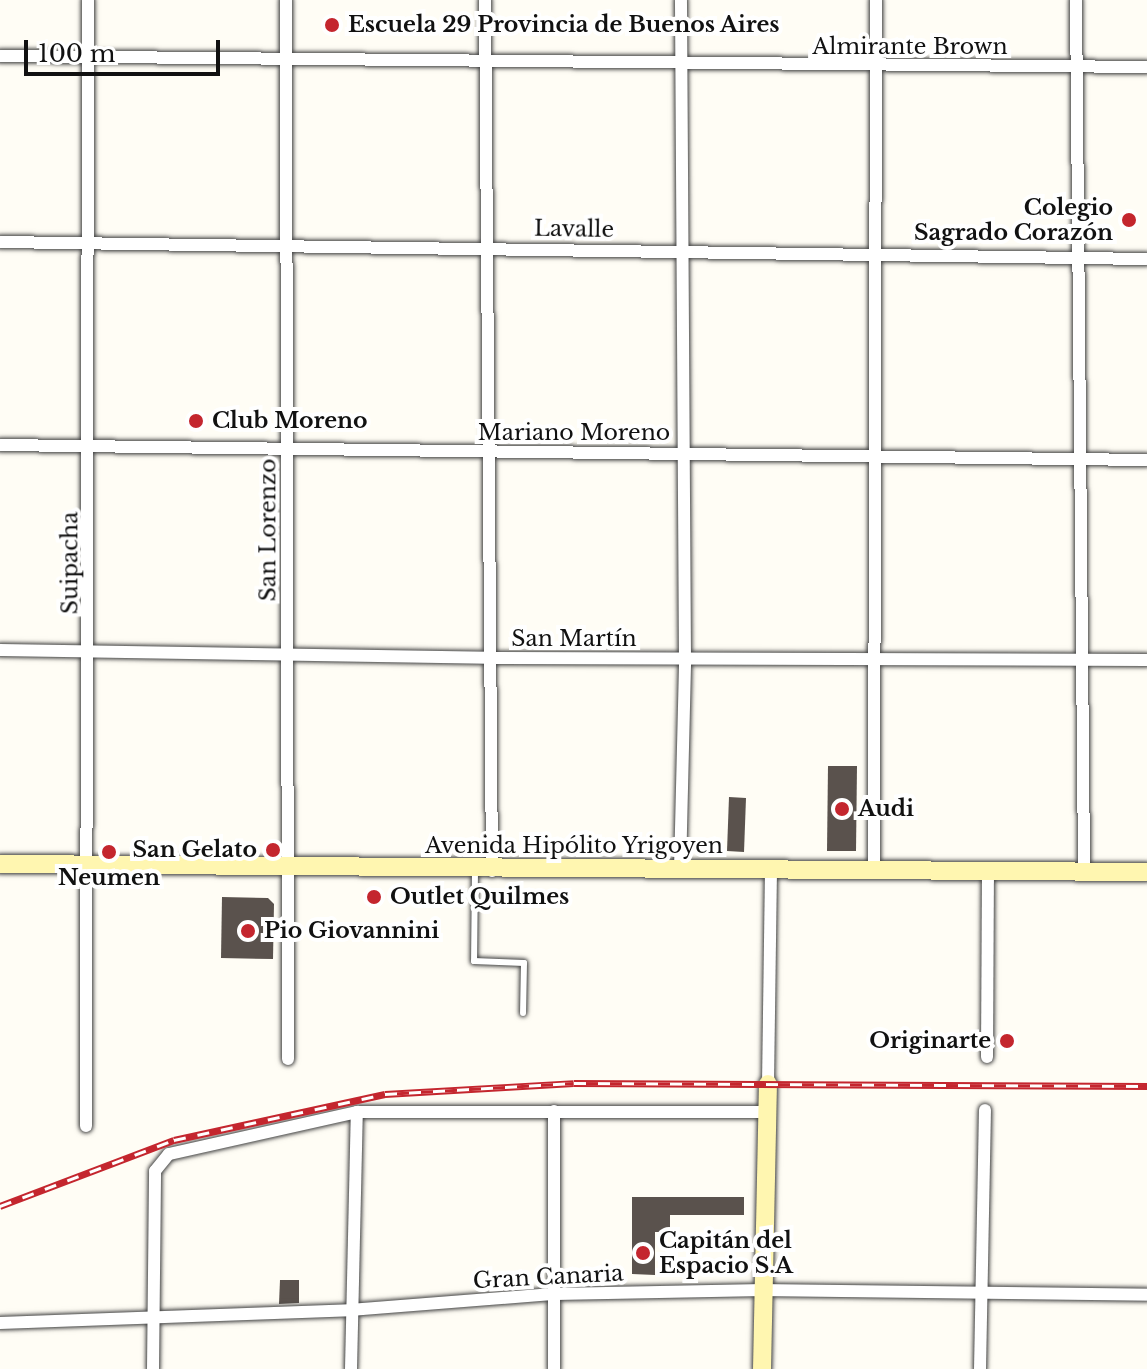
<!DOCTYPE html>
<html>
<head>
<meta charset="utf-8">
<style>
  body { margin:0 }
  #map { position:relative; width:1147px; height:1369px; overflow:hidden; background:#fffdf5; font-family:"Libre Baskerville",serif }
  div>[style] { position:absolute }
  [style*='--x'] { left:calc(var(--x)*1px); top:calc(var(--y)*1px); width:calc(var(--w)*1px); rotate:calc(var(--a)*1deg) }
  .building>* { inset:0; background:#5a524d }
  .roads { filter:drop-shadow(0 0 2px #444) drop-shadow(0 0 2px #444) }
  .lane>* { height:6px; margin:-3px; padding:0 3px; transform-origin:3px; border-radius:3px; background:#fff }
  .street>* { height:12px; margin:-6px; padding:0 6px; transform-origin:6px; border-radius:6px; background:#fff }
  .secondary>* { height:18px; margin:-9px; padding:0 9px; transform-origin:9px; border-radius:9px; background:#fff6b0 }
  .rail>* { height:7px; margin-top:-3.5px; transform-origin:0; background:repeating-linear-gradient(90deg,#fff 0 12px,#c4262e 0 24px); box-sizing:border-box; border-block:2px solid #c4262e }
  .dots>* { width:22px; height:22px; translate:-50% -50%; box-sizing:border-box; border:4px solid #fff; border-radius:50% }
  span { translate:-50% -50%; white-space:nowrap; text-align:center; line-height:1.15; -webkit-text-stroke:8px #fff; paint-order:stroke }
  .poi-label { font-size:22px; color:#111; font-weight:700 }
  .left { translate:0 -50%; text-align:left }
  .right { translate:-100% -50%; text-align:right }
  .street-label { font-size:22px; color:#111 }
  .scale { position:absolute; left:24px; top:40px; width:196px; height:36px; box-sizing:border-box; border:4px solid #111; border-top:0; padding-left:10px; font-size:24px; line-height:28px; white-space:nowrap; color:#111; -webkit-text-stroke:6px #fff; paint-order:stroke }
</style>
</head>
<body>
<div id="map">
  <div class="building">
    <div style="clip-path:polygon(828px 766px,857px 766px,856px 851px,827px 851px)"></div>
    <div style="clip-path:polygon(729px 797px,746px 798px,744px 852px,727px 851px)"></div>
    <div style="clip-path:polygon(222px 897px,268px 898px,274px 904px,273px 959px,221px 958px)"></div>
    <div style="clip-path:polygon(632px 1197px,744px 1197px,744px 1215px,670px 1215px,670px 1232px,655px 1232px,655px 1275px,632px 1274px)"></div>
    <div style="clip-path:polygon(280px 1280px,299px 1280px,299px 1303px,279px 1304px)"></div>
  </div>
  <div class="roads">
    <div class="lane">
      <div style="--x:475;--y:870;--w:91;--a:90.6"></div>
      <div style="--x:474;--y:961;--w:50;--a:2.3"></div>
      <div style="--x:524;--y:963;--w:50;--a:91.1"></div>
    </div>
    <div class="street">
      <div style="--x:286;--y:0;--w:1059;--a:89.89"></div>
      <div style="--x:485;--y:0;--w:871;--a:89.54"></div>
      <div style="--x:1076;--y:0;--w:872;--a:89.47"></div>
      <div style="--x:0;--y:56;--w:1147;--a:0.55"></div>
      <div style="--x:0;--y:242;--w:1147;--a:0.85"></div>
      <div style="--x:0;--y:445;--w:1147;--a:0.75"></div>
      <div style="--x:0;--y:650;--w:488;--a:0.9"></div>
      <div style="--x:488;--y:658;--w:659;--a:0.17"></div>
      <div style="--x:680;--y:870;--w:210;--a:-88.6"></div>
      <div style="--x:685;--y:660;--w:660;--a:-90.35"></div>
      <div style="--x:874;--y:871;--w:871;--a:-89.87"></div>
      <div style="--x:987;--y:1057;--w:185;--a:-89.7"></div>
      <div style="--x:768;--y:1084;--w:213;--a:-89.2"></div>
      <div style="--x:554;--y:1111;--w:258;--a:90"></div>
      <div style="--x:86;--y:1126;--w:1126;--a:-89.9"></div>
      <div style="--x:0;--y:1323;--w:350;--a:-2.1"></div>
      <div style="--x:350;--y:1310;--w:206;--a:-4.5"></div>
      <div style="--x:555;--y:1294;--w:209;--a:-1.1"></div>
      <div style="--x:764;--y:1290;--w:383;--a:0.7"></div>
      <div style="--x:153;--y:1369;--w:198;--a:-89.4"></div>
      <div style="--x:155;--y:1171;--w:22;--a:-51"></div>
      <div style="--x:169;--y:1154;--w:193;--a:-12.6"></div>
      <div style="--x:357;--y:1112;--w:411;--a:0"></div>
      <div style="--x:351;--y:1369;--w:257;--a:-88.7"></div>
      <div style="--x:980;--y:1369;--w:259;--a:-88.9"></div>
    </div>
    <div class="secondary">
      <div style="--x:0;--y:864;--w:1147;--a:0.4"></div>
      <div style="--x:762;--y:1369;--w:285;--a:-88.8"></div>
    </div>
  </div>
  <div class="rail">
    <div style="--x:0;--y:1206;--w:186;--a:-20.8"></div>
    <div style="--x:174;--y:1140;--w:216;--a:-12.3"></div>
    <div style="--x:385;--y:1094;--w:189;--a:-3.3"></div>
    <div style="--x:574;--y:1083;--w:573;--a:0.3"></div>
  </div>
  <div class="dots">
    <div style="left:332px;top:25px;background:#c4262e"></div>
    <div style="left:1129px;top:220px;background:#c4262e"></div>
    <div style="left:196px;top:421px;background:#c4262e"></div>
    <div style="left:842px;top:809px;background:#c4262e"></div>
    <div style="left:273px;top:850px;background:#c4262e"></div>
    <div style="left:109px;top:852px;background:#c4262e"></div>
    <div style="left:374px;top:897px;background:#c4262e"></div>
    <div style="left:248px;top:931px;background:#c4262e"></div>
    <div style="left:1007px;top:1041px;background:#c4262e"></div>
    <div style="left:643px;top:1253px;background:#c4262e"></div>
  </div>
  <div class="poi-label">
    <span class="left" style="left:348px;top:25px">Escuela 29 Provincia de Buenos Aires</span>
    <span class="right" style="left:1113px;top:220px">Colegio<br>Sagrado Corazón</span>
    <span class="left" style="left:212px;top:421px">Club Moreno</span>
    <span class="left" style="left:858px;top:809px">Audi</span>
    <span class="right" style="left:257px;top:850px">San Gelato</span>
    <span style="left:109px;top:878px">Neumen</span>
    <span class="left" style="left:390px;top:897px">Outlet Quilmes</span>
    <span class="left" style="left:264px;top:931px">Pio Giovannini</span>
    <span class="right" style="left:991px;top:1041px">Originarte</span>
    <span class="left" style="left:659px;top:1253px">Capitán del<br>Espacio S.A</span>
  </div>
  <div class="street-label">
    <span style="left:910px;top:47px">Almirante Brown</span>
    <span style="left:574px;top:229px;rotate:1deg">Lavalle</span>
    <span style="left:574px;top:433px">Mariano Moreno</span>
    <span style="left:268px;top:530px;rotate:-90deg">San Lorenzo</span>
    <span style="left:70px;top:563px;rotate:-90deg">Suipacha</span>
    <span style="left:574px;top:639px">San Martín</span>
    <span style="left:574px;top:846px">Avenida Hipólito Yrigoyen</span>
    <span style="left:548px;top:1277px;rotate:-3deg">Gran Canaria</span>
  </div>
  <div class="scale">100 m</div>
</div>
</body>
</html>
